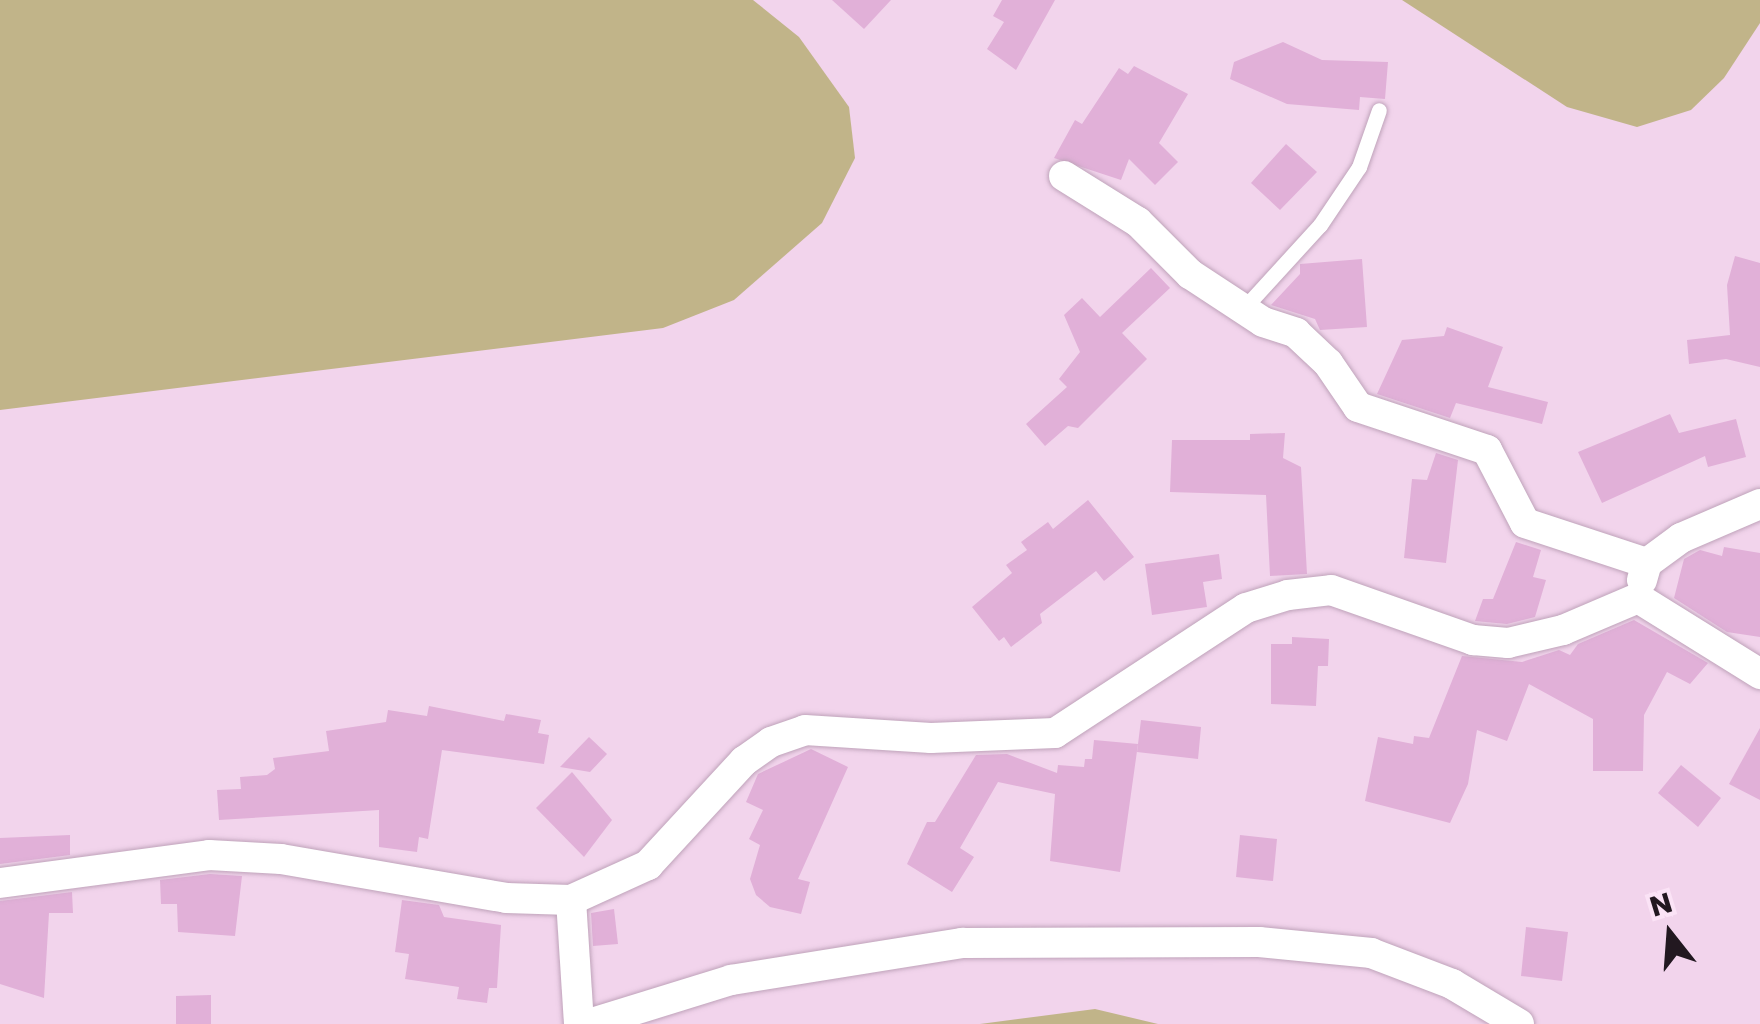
<!DOCTYPE html>
<html>
<head>
<meta charset="utf-8">
<style>
  body { margin:0 }
  #map { position:relative; width:1760px; height:1024px; overflow:hidden; background:#f2d4ec; font-family:Poppins,sans-serif }
  div>[style] { position:absolute }
  [style*='--x'] { left:calc(var(--x)*1px); top:calc(var(--y)*1px); width:calc(var(--w)*1px); rotate:calc(var(--a)*1deg) }
  .green>* { inset:0; background:#c1b489 }
  .building>* { inset:0; background:#e1b0d8 }
  .roads { filter:drop-shadow(0 0 2px #bfa3ba) drop-shadow(0 0 2px #bfa3ba) }
  .lane>* { height:15px; margin:-7.5px; padding:0 7.5px; transform-origin:7.5px; border-radius:7.5px; background:#fff }
  .street>* { height:30px; margin:-15px; padding:0 15px; transform-origin:15px; border-radius:15px; background:#fff }
  span { translate:-50% -50%; white-space:nowrap; text-align:center; line-height:1.15; -webkit-text-stroke:10px #fbe3f6; paint-order:stroke }
  .north { position:absolute; left:1620px; top:884px; width:100px; height:100px; -webkit-text-stroke:8px #fbe3f6; paint-order:stroke; rotate:343deg; font-size:28px; font-weight:700; line-height:40px; text-align:center; color:#221820 }
  .north::after { content:''; display:block; margin:auto; width:35px; height:45px; background:#221820; clip-path:polygon(50% 0,100% 100%,50% 72%,0 100%) }
</style>
</head>
<body>
<div id="map">
  <div class="green">
    <div style="clip-path:polygon(0 0,753px 0,799px 37px,849px 107px,855px 158px,822px 223px,734px 300px,663px 328px,0 410px)"></div>
    <div style="clip-path:polygon(1402px 0,1760px 0,1760px 23px,1724px 78px,1691px 110px,1637px 127px,1567px 107px)"></div>
    <div style="clip-path:polygon(1095px 1009px,1158px 1024px,980px 1024px)"></div>
  </div>
  <div class="building">
    <div style="clip-path:polygon(832px 0,891px 0,864px 29px)"></div>
    <div style="clip-path:polygon(1002px 0,1055px 0,1016px 70px,987px 49px,1004px 22px,993px 16px)"></div>
    <div style="clip-path:polygon(1283px 42px,1322px 60px,1388px 62px,1385px 99px,1360px 97px,1359px 110px,1287px 104px,1230px 79px,1234px 62px)"></div>
    <div style="clip-path:polygon(1134px 66px,1188px 94px,1159px 143px,1178px 162px,1155px 185px,1129px 159px,1121px 180px,1054px 158px,1075px 120px,1082px 124px,1119px 68px,1128px 74px)"></div>
    <div style="clip-path:polygon(1286px 144px,1317px 172px,1280px 210px,1251px 183px)"></div>
    <div style="clip-path:polygon(1735px 256px,1760px 263px,1760px 367px,1726px 359px,1689px 364px,1687px 340px,1730px 335px,1727px 285px)"></div>
    <div style="clip-path:polygon(1362px 259px,1367px 327px,1320px 330px,1315px 319px,1271px 305px,1300px 274px,1300px 264px)"></div>
    <div style="clip-path:polygon(1151px 268px,1170px 288px,1122px 333px,1147px 359px,1078px 428px,1068px 426px,1045px 446px,1026px 424px,1067px 387px,1059px 379px,1080px 352px,1064px 315px,1082px 298px,1100px 317px)"></div>
    <div style="clip-path:polygon(1447px 327px,1503px 347px,1488px 387px,1548px 402px,1542px 424px,1456px 403px,1450px 418px,1377px 394px,1402px 340px,1444px 336px)"></div>
    <div style="clip-path:polygon(1670px 414px,1679px 433px,1736px 419px,1746px 457px,1708px 467px,1705px 456px,1602px 503px,1578px 452px)"></div>
    <div style="clip-path:polygon(1285px 433px,1283px 458px,1301px 467px,1307px 574px,1270px 576px,1266px 495px,1170px 492px,1172px 440px,1250px 440px,1250px 434px)"></div>
    <div style="clip-path:polygon(1436px 453px,1458px 460px,1446px 563px,1404px 558px,1412px 479px,1427px 480px)"></div>
    <div style="clip-path:polygon(1088px 500px,1134px 557px,1104px 581px,1096px 571px,1040px 614px,1042px 623px,1011px 647px,1004px 637px,999px 641px,972px 607px,1012px 573px,1006px 565px,1027px 550px,1021px 542px,1048px 522px,1053px 529px)"></div>
    <div style="clip-path:polygon(1516px 542px,1541px 550px,1533px 577px,1546px 580px,1535px 617px,1507px 624px,1475px 621px,1483px 599px,1493px 599px)"></div>
    <div style="clip-path:polygon(1724px 547px,1760px 553px,1760px 637px,1727px 632px,1674px 598px,1684px 559px,1700px 550px,1722px 556px)"></div>
    <div style="clip-path:polygon(1219px 554px,1222px 579px,1203px 582px,1207px 607px,1152px 615px,1145px 564px)"></div>
    <div style="clip-path:polygon(1634px 620px,1708px 663px,1690px 684px,1667px 672px,1644px 715px,1643px 771px,1593px 771px,1593px 719px,1529px 684px,1507px 741px,1477px 730px,1468px 784px,1450px 823px,1365px 801px,1378px 737px,1413px 744px,1414px 736px,1429px 738px,1462px 656px,1522px 662px,1559px 650px,1570px 655px,1578px 644px)"></div>
    <div style="clip-path:polygon(1292px 637px,1329px 639px,1328px 666px,1318px 666px,1316px 706px,1271px 704px,1271px 644px,1292px 644px)"></div>
    <div style="clip-path:polygon(429px 706px,504px 721px,506px 714px,541px 720px,538px 733px,549px 735px,544px 764px,442px 750px,428px 839px,419px 837px,417px 852px,379px 847px,379px 810px,219px 820px,217px 790px,241px 789px,240px 777px,267px 775px,275px 769px,273px 758px,329px 751px,326px 731px,386px 722px,388px 710px,427px 716px)"></div>
    <div style="clip-path:polygon(1141px 720px,1201px 727px,1198px 759px,1137px 752px)"></div>
    <div style="clip-path:polygon(1760px 728px,1760px 800px,1729px 784px)"></div>
    <div style="clip-path:polygon(589px 737px,607px 754px,590px 772px,560px 767px)"></div>
    <div style="clip-path:polygon(1094px 740px,1138px 744px,1120px 872px,1050px 861px,1055px 794px,998px 782px,960px 848px,974px 857px,952px 892px,907px 864px,927px 822px,935px 822px,976px 755px,1007px 754px,1057px 773px,1058px 765px,1084px 767px,1085px 759px,1092px 759px)"></div>
    <div style="clip-path:polygon(811px 749px,848px 767px,798px 879px,810px 882px,801px 914px,770px 907px,756px 895px,750px 879px,760px 845px,749px 839px,763px 810px,746px 802px,758px 774px)"></div>
    <div style="clip-path:polygon(1681px 765px,1721px 798px,1698px 827px,1658px 793px)"></div>
    <div style="clip-path:polygon(572px 772px,612px 820px,584px 857px,536px 808px)"></div>
    <div style="clip-path:polygon(70px 835px,70px 855px,0 864px,0 838px)"></div>
    <div style="clip-path:polygon(1240px 835px,1277px 839px,1273px 881px,1236px 877px)"></div>
    <div style="clip-path:polygon(210px 874px,242px 876px,235px 936px,178px 932px,177px 904px,161px 904px,160px 880px)"></div>
    <div style="clip-path:polygon(72px 892px,73px 913px,49px 913px,44px 998px,0 984px,0 901px)"></div>
    <div style="clip-path:polygon(402px 900px,439px 905px,444px 917px,501px 925px,497px 988px,489px 988px,487px 1003px,457px 999px,459px 987px,405px 979px,409px 954px,395px 952px)"></div>
    <div style="clip-path:polygon(614px 909px,618px 944px,593px 946px,591px 913px)"></div>
    <div style="clip-path:polygon(1526px 927px,1568px 932px,1562px 981px,1521px 976px)"></div>
    <div style="clip-path:polygon(211px 995px,211px 1024px,176px 1024px,176px 996px)"></div>
  </div>
  <div class="roads">
    <div class="lane">
      <div style="--x:1245;--y:307;--w:111;--a:-47.6"></div>
      <div style="--x:1320;--y:225;--w:70;--a:-56.1"></div>
      <div style="--x:1359;--y:167;--w:60;--a:-70.7"></div>
    </div>
    <div class="street">
      <div style="--x:1064;--y:176;--w:87;--a:31.9"></div>
      <div style="--x:1138;--y:222;--w:74;--a:45"></div>
      <div style="--x:1190;--y:274;--w:87;--a:33.3"></div>
      <div style="--x:1263;--y:322;--w:35;--a:18"></div>
      <div style="--x:1296;--y:333;--w:44;--a:43.2"></div>
      <div style="--x:1328;--y:363;--w:53;--a:55.7"></div>
      <div style="--x:1358;--y:407;--w:136;--a:18.4"></div>
      <div style="--x:1487;--y:450;--w:82;--a:62.5"></div>
      <div style="--x:1525;--y:523;--w:128;--a:18.2"></div>
      <div style="--x:1642;--y:580;--w:18;--a:-74"></div>
      <div style="--x:1647;--y:563;--w:42;--a:-36.3"></div>
      <div style="--x:1681;--y:538;--w:86;--a:-23.3"></div>
      <div style="--x:1638;--y:598;--w:144;--a:31.9"></div>
      <div style="--x:0;--y:883;--w:211;--a:-7.6"></div>
      <div style="--x:209;--y:855;--w:72;--a:3.2"></div>
      <div style="--x:281;--y:859;--w:228;--a:9.8"></div>
      <div style="--x:506;--y:898;--w:65;--a:1.8"></div>
      <div style="--x:571;--y:900;--w:85;--a:-24.4"></div>
      <div style="--x:648;--y:865;--w:142;--a:-47.3"></div>
      <div style="--x:744;--y:761;--w:33;--a:-35"></div>
      <div style="--x:771;--y:742;--w:36;--a:-19"></div>
      <div style="--x:805;--y:730;--w:126;--a:3.6"></div>
      <div style="--x:931;--y:738;--w:124;--a:-2.3"></div>
      <div style="--x:1055;--y:733;--w:228;--a:-33.2"></div>
      <div style="--x:1246;--y:608;--w:44;--a:-17.2"></div>
      <div style="--x:1288;--y:595;--w:43;--a:-6.6"></div>
      <div style="--x:1331;--y:590;--w:151;--a:19.4"></div>
      <div style="--x:1473;--y:640;--w:35;--a:5"></div>
      <div style="--x:1508;--y:643;--w:57;--a:-13.3"></div>
      <div style="--x:1563;--y:630;--w:82;--a:-23.1"></div>
      <div style="--x:571;--y:900;--w:124;--a:86.3"></div>
      <div style="--x:589;--y:1024;--w:149;--a:-17.2"></div>
      <div style="--x:731;--y:980;--w:234;--a:-9.1"></div>
      <div style="--x:962;--y:943;--w:297;--a:-0.2"></div>
      <div style="--x:1259;--y:942;--w:113;--a:5.6"></div>
      <div style="--x:1371;--y:953;--w:87;--a:20.9"></div>
      <div style="--x:1452;--y:984;--w:78;--a:30.8"></div>
    </div>
  </div>
  <div class="north">N</div>
</div>
</body>
</html>
